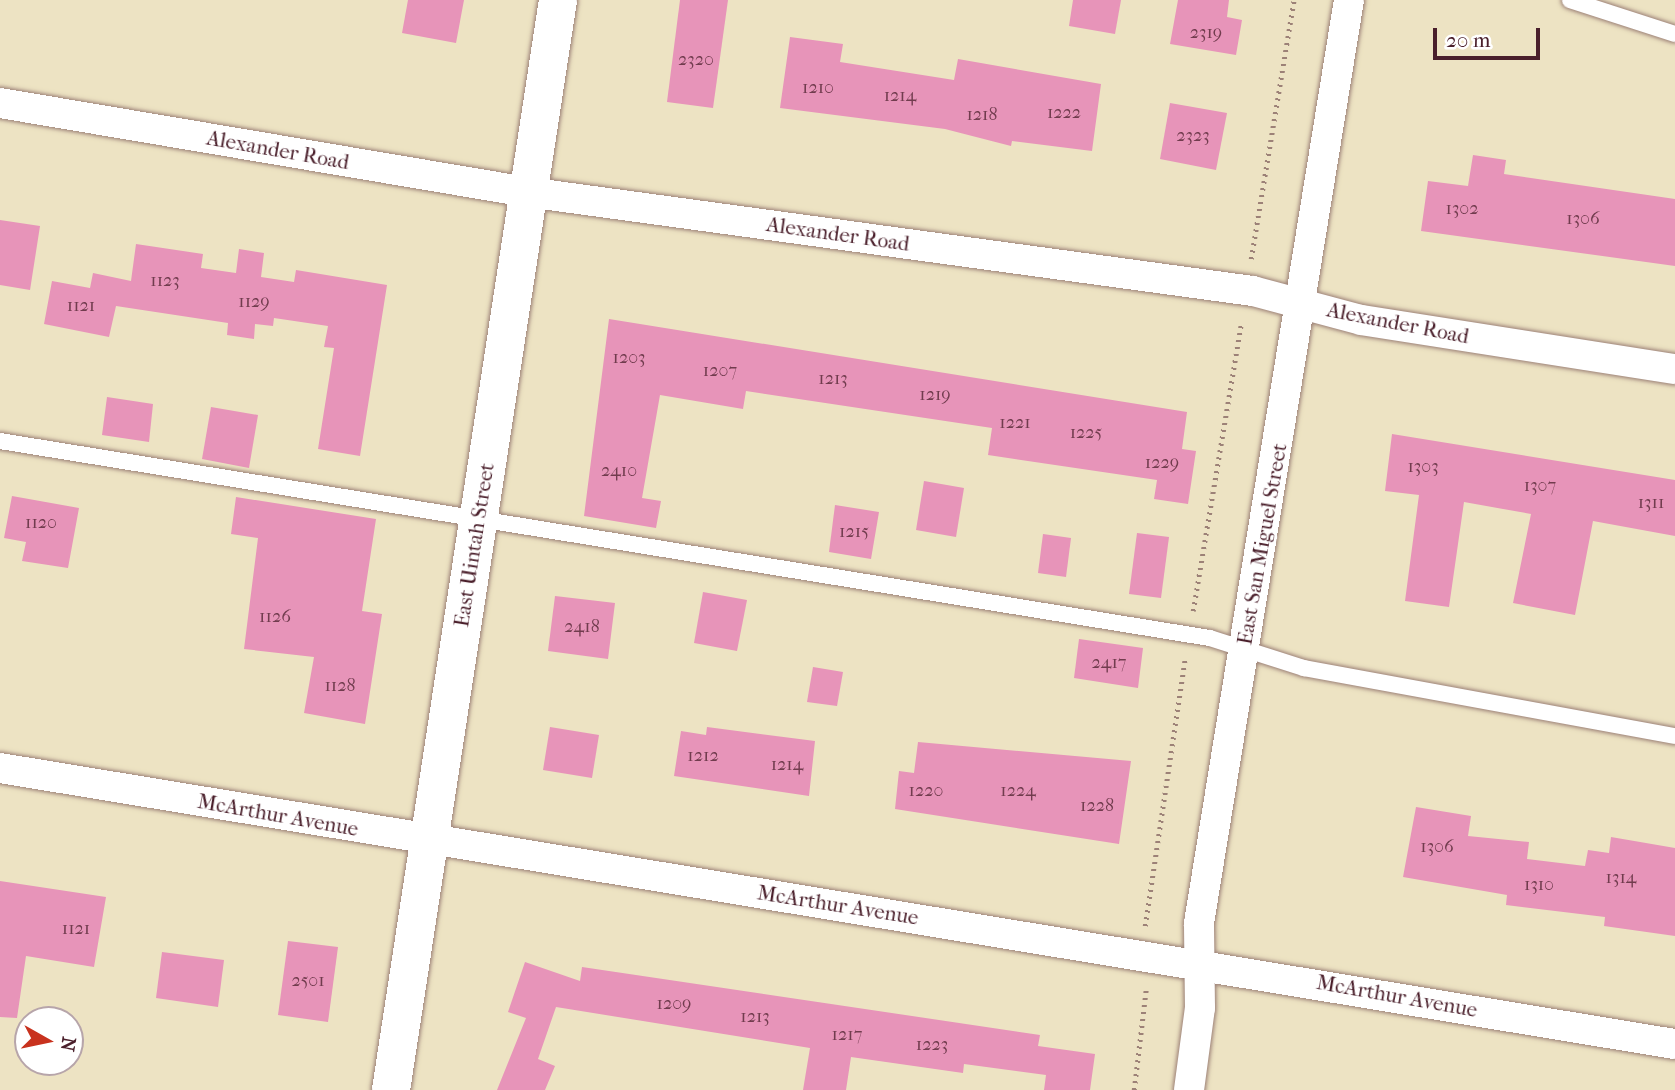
<!DOCTYPE html>
<html>
<head>
<meta charset="utf-8">
<style>
  body { margin:0 }
  #map { position:relative; width:1675px; height:1090px; overflow:hidden; background:#ede3c3; font-family:"IM FELL French Canon",serif }
  div>[style] { position:absolute }
  [style*='--x'] { left:calc(var(--x)*1px); top:calc(var(--y)*1px); width:calc(var(--w)*1px); rotate:calc(var(--a)*1deg) }
  .building>* { inset:0; background:#e794b9 }
  .path>* { height:4.5px; margin-top:-2.25px; transform-origin:0; background:repeating-linear-gradient(90deg,#9c8177 0 2px,transparent 0 7px) }
  .roads { filter:drop-shadow(0 0 2px #9c8177) drop-shadow(0 0 2px #9c8177) }
  .service>* { height:16px; margin:-8px; padding:0 8px; transform-origin:8px; border-radius:8px; background:#fff }
  .minor>* { height:30px; margin:-15px; padding:0 15px; transform-origin:15px; border-radius:15px; background:#fff }
  .secondary>* { height:38px; margin:-19px; padding:0 19px; transform-origin:19px; border-radius:19px; background:#fff }
  span { translate:-50% -50%; white-space:nowrap; text-align:center; line-height:1.15; -webkit-text-stroke:5px #fff; paint-order:stroke }
  .number-label { font-size:18px; color:#713c4e }
  .number-label span { -webkit-text-stroke-width:0 }
  .street-label { font-size:21px; color:#4a1f2b }
  .north { position:absolute; left:14px; top:1006px; width:70px; height:70px; box-sizing:border-box; background:#fff; border:2px solid #b7a5aa; border-radius:50%; rotate:99deg; font-size:19px; font-weight:700; line-height:28px; text-align:center; color:#4a1f2b }
  .north::after { content:''; display:block; margin:auto; width:24px; height:32px; background:#c8321e; clip-path:polygon(50% 0,100% 100%,50% 72%,0 100%) }
  .scale { position:absolute; left:1433px; top:28px; width:107px; height:32px; box-sizing:border-box; border:4px solid #4a1f2b; border-top:0; padding-left:9px; font-size:21px; line-height:24px; white-space:nowrap; color:#4a1f2b; -webkit-text-stroke:5px #fff; paint-order:stroke }
</style>
</head>
<body>
<div id="map">
  <div class="building">
    <div style="clip-path:polygon(408px 0,464px 0,456px 43px,402px 33px)"></div>
    <div style="clip-path:polygon(680px 0,728px 0,713px 108px,667px 102px)"></div>
    <div style="clip-path:polygon(1073px 0,1121px 0,1115px 34px,1069px 26px)"></div>
    <div style="clip-path:polygon(1178px 0,1229px 0,1227px 17px,1242px 20px,1236px 55px,1170px 44px)"></div>
    <div style="clip-path:polygon(790px 37px,843px 44px,840px 62px,954px 80px,958px 59px,1101px 84px,1092px 151px,1012px 141px,1011px 146px,945px 129px,780px 108px)"></div>
    <div style="clip-path:polygon(1170px 103px,1227px 113px,1216px 170px,1160px 159px)"></div>
    <div style="clip-path:polygon(1473px 155px,1506px 160px,1504px 174px,1675px 199px,1675px 266px,1421px 231px,1428px 181px,1468px 186px)"></div>
    <div style="clip-path:polygon(0 220px,40px 226px,30px 290px,0 285px)"></div>
    <div style="clip-path:polygon(136px 244px,203px 254px,201px 268px,236px 273px,239px 249px,264px 253px,261px 277px,294px 282px,296px 270px,387px 285px,360px 456px,318px 449px,334px 348px,324px 347px,328px 326px,274px 318px,273px 326px,255px 324px,254px 339px,227px 335px,228px 323px,116px 306px,109px 337px,44px 324px,52px 281px,90px 288px,93px 273px,131px 281px)"></div>
    <div style="clip-path:polygon(609px 319px,1187px 412px,1182px 449px,1196px 451px,1188px 504px,1154px 499px,1157px 480px,988px 455px,992px 428px,746px 391px,743px 409px,660px 395px,642px 498px,661px 501px,656px 528px,584px 516px)"></div>
    <div style="clip-path:polygon(107px 397px,153px 404px,149px 442px,102px 435px)"></div>
    <div style="clip-path:polygon(211px 407px,258px 415px,249px 468px,202px 459px)"></div>
    <div style="clip-path:polygon(1392px 434px,1675px 480px,1675px 536px,1593px 521px,1575px 615px,1513px 603px,1531px 514px,1464px 502px,1449px 607px,1405px 601px,1419px 495px,1385px 491px)"></div>
    <div style="clip-path:polygon(924px 481px,964px 488px,956px 537px,916px 530px)"></div>
    <div style="clip-path:polygon(12px 496px,79px 508px,68px 568px,22px 561px,26px 542px,4px 538px)"></div>
    <div style="clip-path:polygon(236px 497px,376px 519px,362px 611px,382px 614px,365px 724px,304px 713px,314px 657px,244px 649px,258px 538px,231px 534px)"></div>
    <div style="clip-path:polygon(835px 505px,879px 512px,871px 559px,829px 552px)"></div>
    <div style="clip-path:polygon(1137px 533px,1169px 537px,1161px 598px,1129px 594px)"></div>
    <div style="clip-path:polygon(1043px 534px,1071px 538px,1066px 577px,1038px 573px)"></div>
    <div style="clip-path:polygon(703px 592px,747px 600px,737px 651px,694px 643px)"></div>
    <div style="clip-path:polygon(555px 596px,615px 603px,608px 659px,548px 651px)"></div>
    <div style="clip-path:polygon(1079px 639px,1143px 648px,1138px 688px,1074px 678px)"></div>
    <div style="clip-path:polygon(813px 667px,843px 672px,837px 706px,807px 702px)"></div>
    <div style="clip-path:polygon(550px 727px,599px 735px,592px 778px,543px 770px)"></div>
    <div style="clip-path:polygon(707px 727px,815px 741px,809px 796px,674px 776px,681px 731px,706px 735px)"></div>
    <div style="clip-path:polygon(918px 742px,1131px 761px,1119px 844px,895px 809px,899px 771px,914px 773px)"></div>
    <div style="clip-path:polygon(1416px 807px,1471px 816px,1468px 836px,1529px 842px,1527px 859px,1585px 866px,1588px 850px,1609px 853px,1611px 837px,1675px 848px,1675px 936px,1604px 926px,1605px 917px,1506px 905px,1507px 895px,1403px 877px)"></div>
    <div style="clip-path:polygon(0 881px,106px 897px,94px 967px,26px 956px,17px 1018px,0 1017px)"></div>
    <div style="clip-path:polygon(288px 941px,338px 947px,328px 1022px,278px 1015px)"></div>
    <div style="clip-path:polygon(162px 952px,224px 960px,218px 1007px,156px 998px)"></div>
    <div style="clip-path:polygon(525px 962px,580px 981px,582px 967px,1040px 1035px,1038px 1046px,1095px 1054px,1090px 1090px,1044px 1090px,1046px 1075px,964px 1064px,963px 1073px,851px 1057px,846px 1090px,803px 1090px,810px 1048px,556px 1007px,538px 1059px,555px 1066px,545px 1090px,497px 1090px,526px 1018px,508px 1012px)"></div>
  </div>
  <div class="path">
    <div style="--x:1251;--y:259;--w:263;--a:-80.6"></div>
    <div style="--x:1193;--y:611;--w:292;--a:-80.5"></div>
    <div style="--x:1145;--y:926;--w:271;--a:-81.5"></div>
    <div style="--x:1134;--y:1090;--w:101;--a:-83.2"></div>
  </div>
  <div class="roads">
    <div class="service">
      <div style="--x:1570;--y:0;--w:110;--a:17.9"></div>
      <div style="--x:0;--y:441;--w:1226;--a:9.25"></div>
      <div style="--x:1210;--y:638;--w:99;--a:17.7"></div>
      <div style="--x:1304;--y:668;--w:377;--a:10.4"></div>
    </div>
    <div class="minor">
      <div style="--x:0;--y:103;--w:534;--a:9.59"></div>
      <div style="--x:527;--y:192;--w:733;--a:7.77"></div>
      <div style="--x:1253;--y:291;--w:112;--a:15"></div>
      <div style="--x:1361;--y:320;--w:318;--a:8.9"></div>
      <div style="--x:0;--y:768;--w:1698;--a:9.36"></div>
      <div style="--x:1189;--y:1090;--w:83;--a:-82.4"></div>
      <div style="--x:1200;--y:1008;--w:85;--a:-90.7"></div>
      <div style="--x:1199;--y:923;--w:935;--a:-80.77"></div>
    </div>
    <div class="secondary">
      <div style="--x:391;--y:1090;--w:1103;--a:-81.29"></div>
    </div>
  </div>
  <div class="number-label">
    <span style="left:1206px;top:33px">2319</span>
    <span style="left:696px;top:60px">2320</span>
    <span style="left:818px;top:88px">1210</span>
    <span style="left:900px;top:96px">1214</span>
    <span style="left:1064px;top:113px">1222</span>
    <span style="left:982px;top:115px">1218</span>
    <span style="left:1193px;top:136px">2323</span>
    <span style="left:1462px;top:209px">1302</span>
    <span style="left:1583px;top:219px">1306</span>
    <span style="left:165px;top:281px">1123</span>
    <span style="left:254px;top:302px">1129</span>
    <span style="left:81px;top:306px">1121</span>
    <span style="left:629px;top:358px">1203</span>
    <span style="left:720px;top:371px">1207</span>
    <span style="left:833px;top:379px">1213</span>
    <span style="left:935px;top:395px">1219</span>
    <span style="left:1015px;top:423px">1221</span>
    <span style="left:1086px;top:433px">1225</span>
    <span style="left:1162px;top:463px">1229</span>
    <span style="left:1423px;top:467px">1303</span>
    <span style="left:619px;top:471px">2410</span>
    <span style="left:1540px;top:486px">1307</span>
    <span style="left:1651px;top:503px">1311</span>
    <span style="left:41px;top:523px">1120</span>
    <span style="left:854px;top:532px">1215</span>
    <span style="left:275px;top:617px">1126</span>
    <span style="left:582px;top:627px">2418</span>
    <span style="left:1109px;top:663px">2417</span>
    <span style="left:340px;top:686px">1128</span>
    <span style="left:703px;top:756px">1212</span>
    <span style="left:787px;top:765px">1214</span>
    <span style="left:926px;top:791px">1220</span>
    <span style="left:1018px;top:791px">1224</span>
    <span style="left:1097px;top:806px">1228</span>
    <span style="left:1437px;top:847px">1306</span>
    <span style="left:1621px;top:878px">1314</span>
    <span style="left:1539px;top:885px">1310</span>
    <span style="left:76px;top:929px">1121</span>
    <span style="left:308px;top:981px">2501</span>
    <span style="left:674px;top:1004px">1209</span>
    <span style="left:755px;top:1017px">1213</span>
    <span style="left:847px;top:1035px">1217</span>
    <span style="left:932px;top:1045px">1223</span>
  </div>
  <div class="street-label">
    <span style="left:278px;top:150px;rotate:10deg">Alexander Road</span>
    <span style="left:838px;top:234px;rotate:8deg">Alexander Road</span>
    <span style="left:1398px;top:323px;rotate:11deg">Alexander Road</span>
    <span style="left:1262px;top:544px;rotate:-80deg">East San Miguel Street</span>
    <span style="left:474px;top:545px;rotate:-81deg">East Uintah Street</span>
    <span style="left:278px;top:815px;rotate:10deg">McArthur Avenue</span>
    <span style="left:838px;top:905px;rotate:9deg">McArthur Avenue</span>
    <span style="left:1397px;top:996px;rotate:10deg">McArthur Avenue</span>
  </div>
  <div class="north">N</div>
  <div class="scale">20 m</div>
</div>
</body>
</html>
